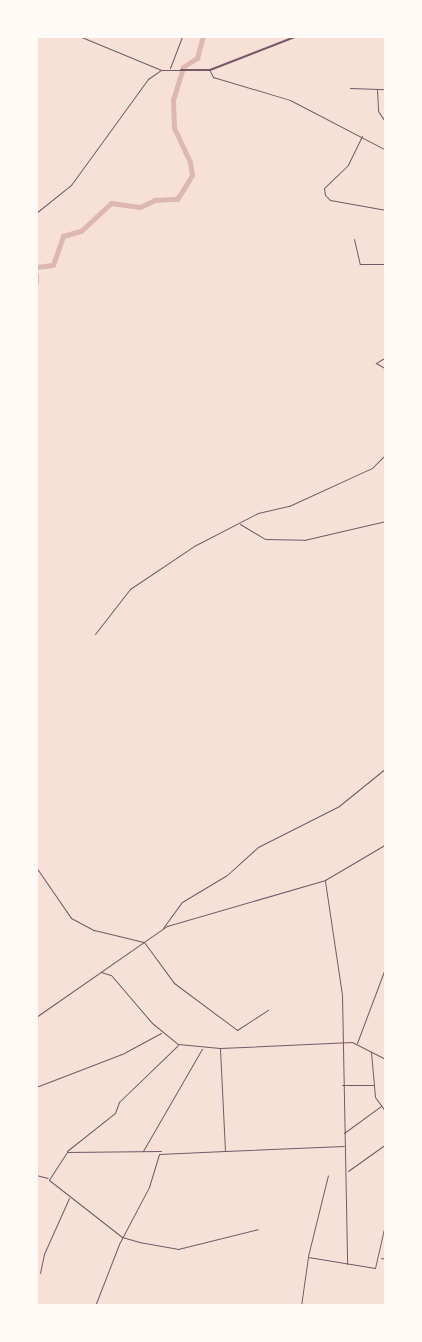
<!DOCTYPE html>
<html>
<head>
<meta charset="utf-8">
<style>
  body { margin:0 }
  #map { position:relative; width:422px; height:1342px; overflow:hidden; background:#f7e1d7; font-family:Manrope,sans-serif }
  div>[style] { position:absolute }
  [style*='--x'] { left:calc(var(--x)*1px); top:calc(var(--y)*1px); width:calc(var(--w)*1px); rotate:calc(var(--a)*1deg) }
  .river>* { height:5px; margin:-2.5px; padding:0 2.5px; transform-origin:2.5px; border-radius:2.5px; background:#dcb8b0 }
  .minor>* { height:1px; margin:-0.5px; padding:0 0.5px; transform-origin:0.5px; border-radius:0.5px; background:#755966 }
  .tertiary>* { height:2px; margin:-1px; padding:0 1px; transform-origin:1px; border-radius:1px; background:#755966 }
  span { translate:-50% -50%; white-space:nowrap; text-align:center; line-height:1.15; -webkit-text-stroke:4px #fffaf5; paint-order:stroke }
  .frame { position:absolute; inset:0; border:38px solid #fffaf5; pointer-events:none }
</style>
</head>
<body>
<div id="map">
  <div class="river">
    <div style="--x:36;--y:267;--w:17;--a:-7"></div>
    <div style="--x:53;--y:265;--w:31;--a:-71"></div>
    <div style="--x:63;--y:236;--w:19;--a:-16"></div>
    <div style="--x:81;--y:231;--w:41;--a:-43"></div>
    <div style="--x:111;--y:203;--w:29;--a:8"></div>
    <div style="--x:140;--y:207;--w:17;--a:-25"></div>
    <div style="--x:155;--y:200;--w:22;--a:-3"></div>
    <div style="--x:177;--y:199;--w:11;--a:-56"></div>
    <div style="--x:183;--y:190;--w:17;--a:-59"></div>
    <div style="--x:192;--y:175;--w:13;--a:-99"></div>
    <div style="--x:190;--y:162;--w:38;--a:-115"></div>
    <div style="--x:174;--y:128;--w:28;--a:-92"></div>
    <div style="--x:173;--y:100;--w:34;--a:-73"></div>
    <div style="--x:183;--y:67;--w:17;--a:-33"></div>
    <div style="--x:197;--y:58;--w:23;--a:-75"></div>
    <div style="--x:36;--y:275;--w:7;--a:90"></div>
  </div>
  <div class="minor">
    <div style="--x:79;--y:36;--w:89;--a:22.5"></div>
    <div style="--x:170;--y:68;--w:34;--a:-69"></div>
    <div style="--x:210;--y:71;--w:7;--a:63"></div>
    <div style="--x:213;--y:77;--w:80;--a:16.6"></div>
    <div style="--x:290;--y:100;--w:108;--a:27.5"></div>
    <div style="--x:350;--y:88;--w:36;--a:2"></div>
    <div style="--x:377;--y:89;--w:22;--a:87"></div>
    <div style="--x:378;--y:111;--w:14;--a:56"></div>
    <div style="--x:362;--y:136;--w:32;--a:116"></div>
    <div style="--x:348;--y:165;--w:33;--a:136"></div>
    <div style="--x:324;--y:188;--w:7;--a:82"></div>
    <div style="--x:325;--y:195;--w:7;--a:45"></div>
    <div style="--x:330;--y:200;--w:57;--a:10.1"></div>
    <div style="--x:36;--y:213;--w:45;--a:-38.7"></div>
    <div style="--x:71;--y:185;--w:131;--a:-54"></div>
    <div style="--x:148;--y:79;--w:16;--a:-35"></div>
    <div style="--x:161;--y:70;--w:19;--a:0"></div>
    <div style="--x:354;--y:239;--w:26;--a:77"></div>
    <div style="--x:360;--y:264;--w:26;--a:0"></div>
    <div style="--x:386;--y:357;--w:12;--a:149"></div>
    <div style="--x:376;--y:363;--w:12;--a:31"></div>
    <div style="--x:240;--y:524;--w:29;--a:31"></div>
    <div style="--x:265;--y:539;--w:39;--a:1"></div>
    <div style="--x:304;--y:540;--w:84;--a:-13"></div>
    <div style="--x:95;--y:634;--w:57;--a:-52.1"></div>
    <div style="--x:130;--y:589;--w:77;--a:-33.9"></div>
    <div style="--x:194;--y:546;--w:72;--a:-27.3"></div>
    <div style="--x:258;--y:513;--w:32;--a:-13"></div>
    <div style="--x:289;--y:506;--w:91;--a:-24.6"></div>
    <div style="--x:372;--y:468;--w:20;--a:-45"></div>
    <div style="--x:36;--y:867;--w:62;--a:55.5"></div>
    <div style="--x:71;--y:918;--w:26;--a:28"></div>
    <div style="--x:94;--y:930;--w:51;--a:13.5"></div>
    <div style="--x:144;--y:942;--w:51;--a:53.8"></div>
    <div style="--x:174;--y:983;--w:79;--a:36.7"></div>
    <div style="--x:237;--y:1030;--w:37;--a:-33"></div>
    <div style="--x:325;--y:881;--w:115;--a:81.5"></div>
    <div style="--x:342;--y:995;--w:269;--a:88.9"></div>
    <div style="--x:163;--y:928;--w:32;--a:-54"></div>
    <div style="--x:182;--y:902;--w:52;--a:-31"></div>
    <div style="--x:227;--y:875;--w:42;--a:-42.1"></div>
    <div style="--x:258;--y:847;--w:91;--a:-26.8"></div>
    <div style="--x:339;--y:806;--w:60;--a:-39"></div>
    <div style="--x:101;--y:972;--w:10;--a:17"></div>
    <div style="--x:111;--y:975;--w:63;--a:49.5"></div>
    <div style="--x:152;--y:1023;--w:33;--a:39"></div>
    <div style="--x:178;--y:1044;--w:42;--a:5.4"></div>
    <div style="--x:220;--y:1048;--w:132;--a:-2.6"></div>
    <div style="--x:352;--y:1042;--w:38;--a:27"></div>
    <div style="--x:36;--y:1017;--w:160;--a:-34.8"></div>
    <div style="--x:167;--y:926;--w:165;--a:-16.2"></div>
    <div style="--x:325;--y:880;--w:71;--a:-30.5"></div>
    <div style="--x:357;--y:1043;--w:82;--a:-69.4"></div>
    <div style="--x:371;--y:1052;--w:45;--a:84.9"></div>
    <div style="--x:375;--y:1097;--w:19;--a:54"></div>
    <div style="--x:342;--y:1085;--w:31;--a:0"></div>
    <div style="--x:36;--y:1087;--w:94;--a:-21.1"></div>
    <div style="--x:124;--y:1053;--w:42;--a:-28.4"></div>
    <div style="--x:344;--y:1133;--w:46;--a:-36.1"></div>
    <div style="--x:67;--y:1151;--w:61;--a:-38.4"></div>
    <div style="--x:115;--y:1113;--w:12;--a:-70"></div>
    <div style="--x:119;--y:1102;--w:82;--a:-44"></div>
    <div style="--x:143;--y:1151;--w:118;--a:-60"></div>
    <div style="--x:161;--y:1151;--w:94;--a:179.4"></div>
    <div style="--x:67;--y:1152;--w:33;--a:123"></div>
    <div style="--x:49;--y:1180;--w:93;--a:38"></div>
    <div style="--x:122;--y:1237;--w:18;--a:16"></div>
    <div style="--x:139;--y:1242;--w:40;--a:10"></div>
    <div style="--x:178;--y:1249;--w:82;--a:-14"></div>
    <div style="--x:225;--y:1151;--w:119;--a:-2.4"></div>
    <div style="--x:348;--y:1171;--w:47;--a:-35.4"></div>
    <div style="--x:36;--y:1175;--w:12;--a:14"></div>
    <div style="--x:308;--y:1256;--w:83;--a:-76.1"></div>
    <div style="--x:381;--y:1258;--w:5;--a:11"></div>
    <div style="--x:40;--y:1273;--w:19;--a:-78"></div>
    <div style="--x:44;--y:1254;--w:61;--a:-65.9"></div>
    <div style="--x:95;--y:1306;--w:66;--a:-68.8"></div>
    <div style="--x:119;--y:1244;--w:64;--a:-62.2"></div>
    <div style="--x:149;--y:1187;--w:34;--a:-73"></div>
    <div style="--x:159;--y:1154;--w:66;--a:-2.6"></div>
    <div style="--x:225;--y:1151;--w:103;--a:-92.8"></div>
    <div style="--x:301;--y:1306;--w:49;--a:-81.9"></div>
    <div style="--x:308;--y:1257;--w:68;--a:9.3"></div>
    <div style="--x:375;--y:1268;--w:49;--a:-77.1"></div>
  </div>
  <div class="tertiary">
    <div style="--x:181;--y:70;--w:29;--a:0"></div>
    <div style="--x:210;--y:70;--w:93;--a:-21.3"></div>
  </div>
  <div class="frame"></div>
</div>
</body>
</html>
